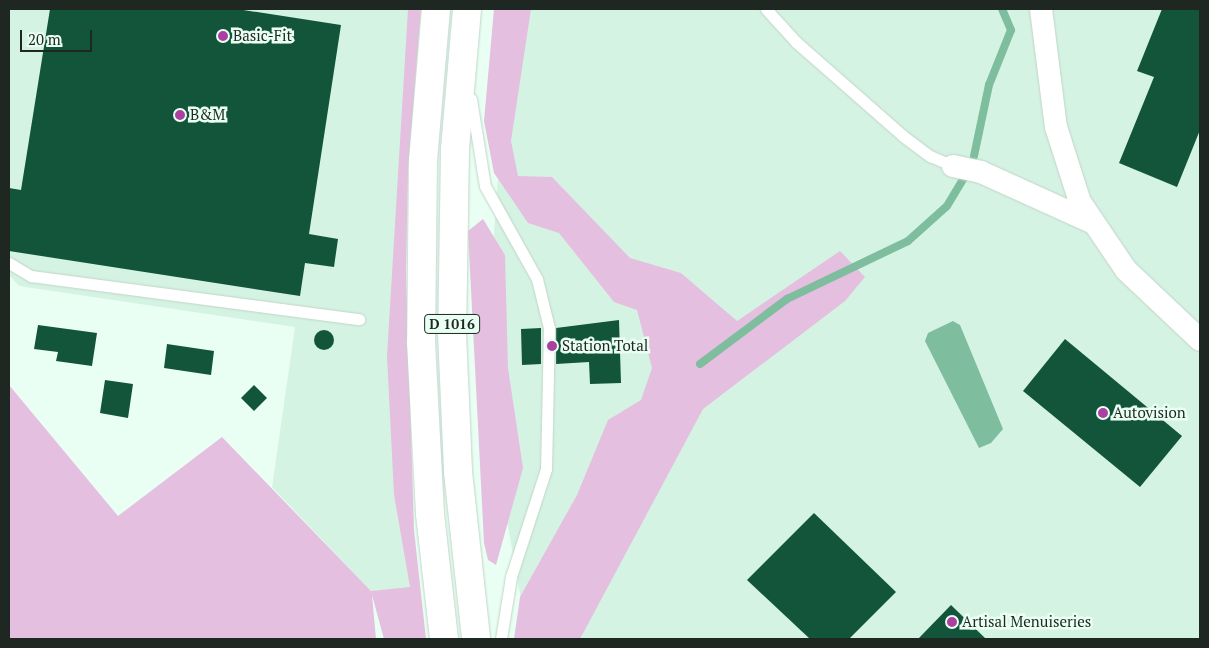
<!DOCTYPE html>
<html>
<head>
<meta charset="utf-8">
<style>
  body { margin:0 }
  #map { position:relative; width:1209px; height:648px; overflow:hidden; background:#e9fff3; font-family:"PT Serif",serif }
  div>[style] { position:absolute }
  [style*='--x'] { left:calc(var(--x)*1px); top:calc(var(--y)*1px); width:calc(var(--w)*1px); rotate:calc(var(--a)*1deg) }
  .built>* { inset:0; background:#d5f3e3 }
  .green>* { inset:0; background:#e5bfdf }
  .water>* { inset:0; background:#7ebd9d }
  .stream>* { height:8px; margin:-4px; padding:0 4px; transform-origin:4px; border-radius:4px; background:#7ebd9d }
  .building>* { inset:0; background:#12553a }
  .round { border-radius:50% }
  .roads { filter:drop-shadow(0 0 1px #c0d5c9) drop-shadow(0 0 1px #c0d5c9) }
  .lane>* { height:11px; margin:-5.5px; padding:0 5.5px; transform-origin:5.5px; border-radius:5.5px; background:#fff }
  .street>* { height:22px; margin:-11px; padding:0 11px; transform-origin:11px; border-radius:11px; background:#fff }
  .highway>* { height:28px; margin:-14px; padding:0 14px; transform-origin:14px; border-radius:14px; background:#fff }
  .dots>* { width:14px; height:14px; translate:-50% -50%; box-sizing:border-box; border:2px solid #e9fff3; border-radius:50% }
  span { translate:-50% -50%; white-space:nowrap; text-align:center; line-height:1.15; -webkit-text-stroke:5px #e9fff3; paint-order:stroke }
  .shield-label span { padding:1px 4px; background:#e9fff3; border:1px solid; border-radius:4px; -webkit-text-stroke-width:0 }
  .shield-label { font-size:14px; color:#1f2722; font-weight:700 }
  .poi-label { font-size:15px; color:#1f2722 }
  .left { translate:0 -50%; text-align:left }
  .frame { position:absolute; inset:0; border:10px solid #1f2722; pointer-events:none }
  .scale { position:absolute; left:20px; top:30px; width:72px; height:22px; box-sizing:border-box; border:2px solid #1f2722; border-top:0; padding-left:6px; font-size:15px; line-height:18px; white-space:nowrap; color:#1f2722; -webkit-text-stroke:4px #e9fff3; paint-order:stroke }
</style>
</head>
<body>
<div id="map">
  <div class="built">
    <div style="clip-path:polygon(9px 9px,416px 9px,397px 270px,410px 588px,371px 591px,272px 487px,295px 327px,19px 286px,9px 275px)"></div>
    <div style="clip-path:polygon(510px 9px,1200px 9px,1200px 639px,528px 639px,506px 515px,494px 232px)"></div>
  </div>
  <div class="green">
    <div style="clip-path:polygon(408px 9px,421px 9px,408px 171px,406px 274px,414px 530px,426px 639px,384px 639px,372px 595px,376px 639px,9px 639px,9px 385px,118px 516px,222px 437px,371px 591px,410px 587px,394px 495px,387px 356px)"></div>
    <div style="clip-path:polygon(494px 9px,531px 9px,511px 141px,518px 176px,552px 177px,630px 258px,681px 273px,737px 321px,840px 251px,865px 277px,845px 301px,703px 409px,580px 639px,514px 639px,520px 597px,577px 495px,608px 420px,641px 400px,652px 368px,637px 310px,614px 302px,559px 233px,528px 223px,494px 173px,484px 121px)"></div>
    <div style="clip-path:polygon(483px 219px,505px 255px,508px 368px,523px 468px,496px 565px,488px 560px,484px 543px,468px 231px)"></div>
  </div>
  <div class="water">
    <div style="clip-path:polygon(953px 321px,960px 325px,1003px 429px,991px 443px,979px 448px,925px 341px,928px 333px)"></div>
  </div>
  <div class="stream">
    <div style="--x:974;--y:156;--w:73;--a:-78.1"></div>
    <div style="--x:989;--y:85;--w:59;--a:-68.2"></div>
    <div style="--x:1011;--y:30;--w:23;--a:-113"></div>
    <div style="--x:700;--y:364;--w:109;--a:-36.8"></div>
    <div style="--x:787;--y:299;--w:134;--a:-25.6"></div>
    <div style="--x:908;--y:241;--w:52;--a:-41.9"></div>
    <div style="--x:947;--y:206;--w:31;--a:-59"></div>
  </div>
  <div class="building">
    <div style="clip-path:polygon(50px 9px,237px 9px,341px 25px,309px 234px,338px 239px,334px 267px,305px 263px,300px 296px,9px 251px,9px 188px,21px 190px)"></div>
    <div style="clip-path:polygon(1162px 9px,1200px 9px,1200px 130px,1177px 187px,1119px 163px,1154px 77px,1137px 71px)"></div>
    <div style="clip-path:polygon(619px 320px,621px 383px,590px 384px,589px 362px,556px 364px,556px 328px)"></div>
    <div style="clip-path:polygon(38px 325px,97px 333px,92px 366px,56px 361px,58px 352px,34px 349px)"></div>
    <div style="clip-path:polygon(541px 328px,541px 364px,522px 365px,521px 329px)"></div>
    <div class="round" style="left:314px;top:330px;width:20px;height:20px"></div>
    <div style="clip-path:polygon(1065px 339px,1182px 436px,1140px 487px,1023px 391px)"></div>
    <div style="clip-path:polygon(167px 344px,214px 351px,211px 375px,164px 368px)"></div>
    <div style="clip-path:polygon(105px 380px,133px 384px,128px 418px,100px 413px)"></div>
    <div style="clip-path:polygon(254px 385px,267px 398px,254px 411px,241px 398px)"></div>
    <div style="clip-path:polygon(814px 513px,896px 592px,849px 639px,810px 639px,747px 580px)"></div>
    <div style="clip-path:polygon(951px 605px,986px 639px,918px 639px)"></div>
  </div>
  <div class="roads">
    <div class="lane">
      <div style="--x:766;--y:9;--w:45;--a:47.7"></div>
      <div style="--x:796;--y:42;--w:142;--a:41.3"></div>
      <div style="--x:903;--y:136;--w:34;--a:37"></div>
      <div style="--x:930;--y:156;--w:25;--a:23"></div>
      <div style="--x:471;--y:99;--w:88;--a:80.9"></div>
      <div style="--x:485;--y:186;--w:107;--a:60.8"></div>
      <div style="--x:537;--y:279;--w:50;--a:76.2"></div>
      <div style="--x:549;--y:328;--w:141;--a:91.2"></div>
      <div style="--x:546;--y:469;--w:114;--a:108"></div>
      <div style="--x:511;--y:577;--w:63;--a:99.2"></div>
      <div style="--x:9;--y:263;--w:26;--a:31"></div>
      <div style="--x:31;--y:276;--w:331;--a:7.5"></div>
    </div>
    <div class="street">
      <div style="--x:1041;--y:9;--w:119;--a:82.8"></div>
      <div style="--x:1056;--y:127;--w:79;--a:72.3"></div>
      <div style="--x:1080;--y:202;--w:82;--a:55.9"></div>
      <div style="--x:1126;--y:270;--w:102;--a:43.4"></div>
      <div style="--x:953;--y:166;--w:29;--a:12"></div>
      <div style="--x:981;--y:172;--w:121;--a:24.4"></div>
    </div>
    <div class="highway">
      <div style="--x:436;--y:9;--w:152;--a:94.9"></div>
      <div style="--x:423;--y:160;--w:182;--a:90.6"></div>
      <div style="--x:421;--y:342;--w:172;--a:87"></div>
      <div style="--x:430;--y:514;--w:126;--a:83.6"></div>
      <div style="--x:467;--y:9;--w:141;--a:94.9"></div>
      <div style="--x:455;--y:149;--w:184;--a:90.9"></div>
      <div style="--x:452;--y:333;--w:139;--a:87.5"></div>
      <div style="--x:458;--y:472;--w:168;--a:83.8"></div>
    </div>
  </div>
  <div class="dots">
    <div style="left:223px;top:36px;background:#ac40a0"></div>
    <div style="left:180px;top:115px;background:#ac40a0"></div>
    <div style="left:552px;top:346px;background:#ac40a0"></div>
    <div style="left:1103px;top:413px;background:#ac40a0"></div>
    <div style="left:952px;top:622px;background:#ac40a0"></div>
  </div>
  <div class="shield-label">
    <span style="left:452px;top:324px">D 1016</span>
  </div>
  <div class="poi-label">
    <span class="left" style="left:233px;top:36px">Basic-Fit</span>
    <span class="left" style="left:190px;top:115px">B&amp;M</span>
    <span class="left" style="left:562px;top:346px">Station Total</span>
    <span class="left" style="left:1113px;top:413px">Autovision</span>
    <span class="left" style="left:962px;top:622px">Artisal Menuiseries</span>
  </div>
  <div class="frame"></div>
  <div class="scale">20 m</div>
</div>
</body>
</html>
